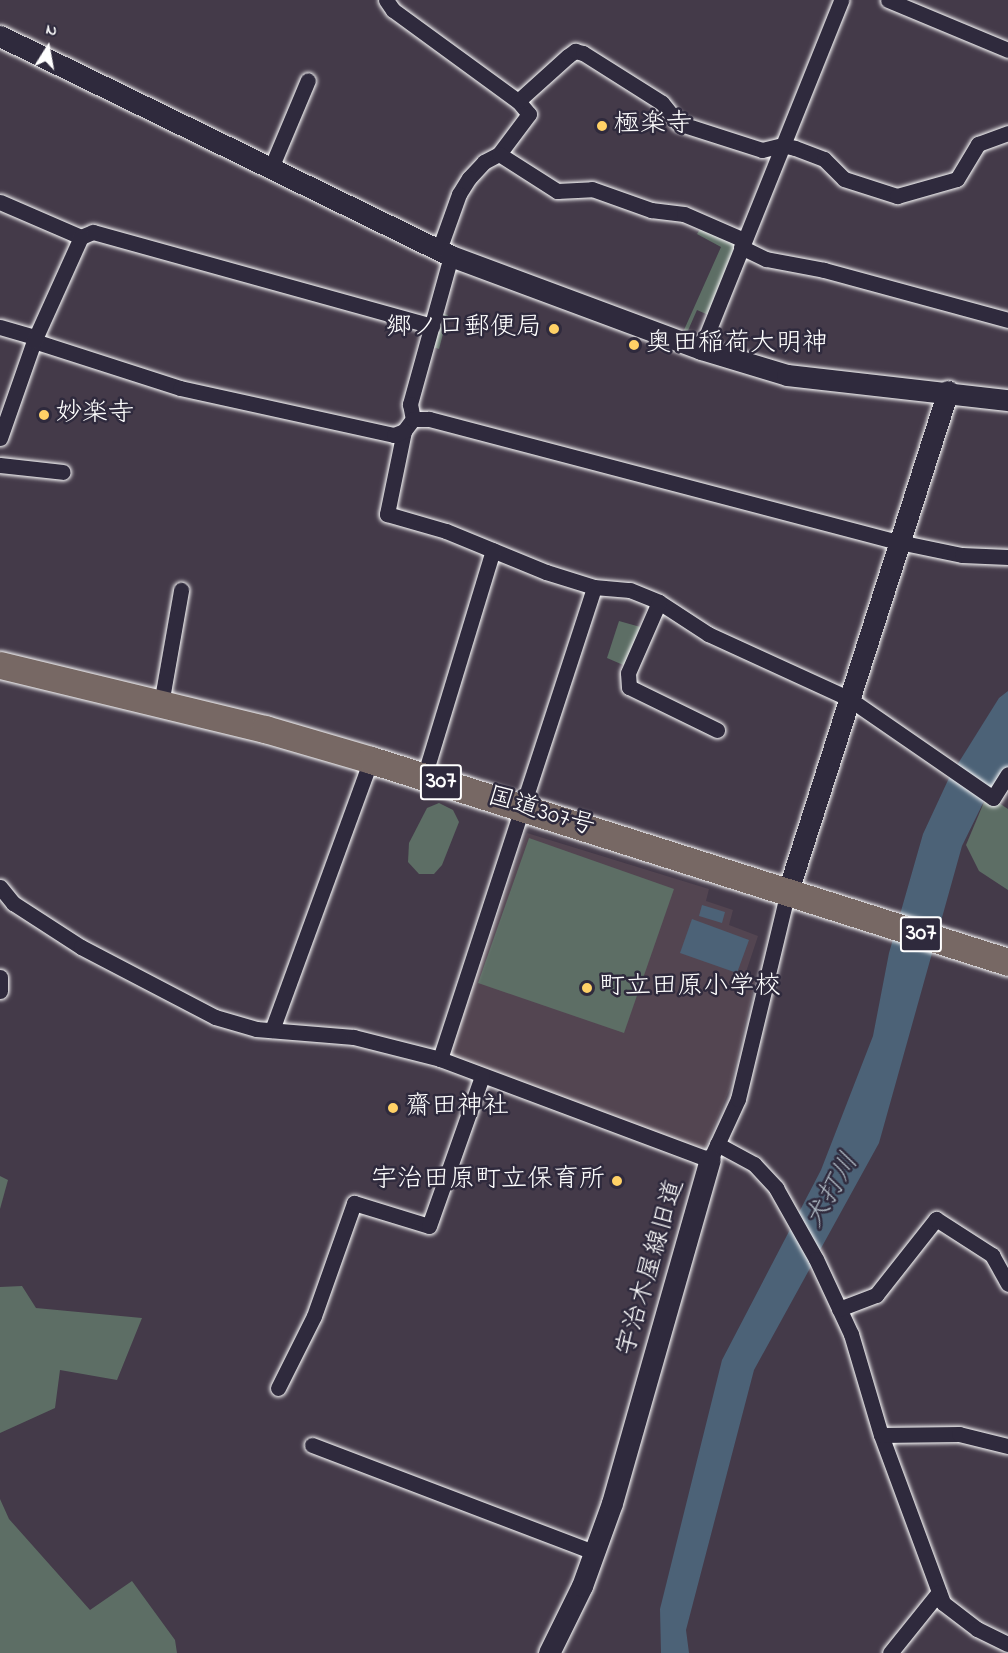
<!DOCTYPE html>
<html>
<head>
<meta charset="utf-8">
<style>
  body { margin:0 }
  #map { position:relative; width:1008px; height:1653px; overflow:hidden; background:#443a49; font-family:"Indie Flower","Klee One",sans-serif }
  div>[style] { position:absolute }
  [style*='--x'] { left:calc(var(--x)*1px); top:calc(var(--y)*1px); width:calc(var(--w)*1px); rotate:calc(var(--a)*1deg) }
  .built>* { inset:0; background:#534551 }
  .green>* { inset:0; background:#5d6e65 }
  .water>* { inset:0; background:#4c6277 }
  .roads { filter:drop-shadow(0 0 2px #fff) drop-shadow(0 0 2px #fff) }
  .street>* { height:15px; margin:-7.5px; padding:0 7.5px; transform-origin:7.5px; border-radius:7.5px; background:#2f2a3d }
  .secondary>* { height:21px; margin:-10.5px; padding:0 10.5px; transform-origin:10.5px; border-radius:10.5px; background:#2f2a3d }
  .highway>* { height:27px; margin:-13.5px; padding:0 13.5px; transform-origin:13.5px; border-radius:13.5px; background:#776864 }
  .dots>* { width:16px; height:16px; translate:-50% -50%; box-sizing:border-box; border:3px solid #2f2a3d; border-radius:50% }
  span { translate:-50% -50%; white-space:nowrap; text-align:center; line-height:1.15; -webkit-text-stroke:5px #2f2a3d; paint-order:stroke }
  .shield-label span { padding:2px 4px; background:#2f2a3d; border:2px solid; border-radius:4px; -webkit-text-stroke-width:0 }
  .shield-label { font-size:24px; color:#fff; font-weight:700 }
  .poi-label { font-size:26px; color:#fff }
  .left { translate:0 -50%; text-align:left }
  .right { translate:-100% -50%; text-align:right }
  .street-label { font-size:26px; color:#fff }
  .water-label { font-size:27px; color:#aeb8c2; font-style:italic }
  .north { position:absolute; left:18px; top:18px; width:60px; height:60px; -webkit-text-stroke:4px #2f2a3d; paint-order:stroke; rotate:11deg; font-size:16px; font-weight:700; line-height:24px; text-align:center; color:#fff }
  .north::after { content:''; display:block; margin:auto; width:21px; height:27px; background:#fff; clip-path:polygon(50% 0,100% 100%,50% 72%,0 100%) }
</style>
</head>
<body>
<div id="map">
  <div class="built">
    <div style="clip-path:polygon(527px 833px,709px 889px,706px 901px,733px 910px,729px 925px,758px 936px,744px 978px,755px 981px,730px 1088px,706px 1146px,700px 1148px,453px 1060px,449px 1052px)"></div>
  </div>
  <div class="green">
    <div style="clip-path:polygon(704px 223px,744px 240px,713px 317px,697px 310px,686px 335px,684px 330px,721px 247px,697px 234px)"></div>
    <div style="clip-path:polygon(436px 312px,448px 315px,439px 349px,427px 345px)"></div>
    <div style="clip-path:polygon(619px 621px,644px 628px,628px 667px,607px 658px)"></div>
    <div style="clip-path:polygon(987px 795px,1008px 809px,1008px 890px,979px 871px,966px 845px)"></div>
    <div style="clip-path:polygon(439px 803px,453px 810px,459px 822px,442px 865px,434px 874px,419px 874px,408px 862px,409px 843px,427px 808px)"></div>
    <div style="clip-path:polygon(529px 838px,674px 889px,624px 1033px,478px 983px)"></div>
    <div style="clip-path:polygon(0 1176px,8px 1180px,0 1209px)"></div>
    <div style="clip-path:polygon(22px 1286px,36px 1308px,142px 1318px,117px 1380px,60px 1370px,55px 1408px,0 1433px,0 1287px)"></div>
    <div style="clip-path:polygon(0 1499px,9px 1519px,90px 1610px,132px 1581px,175px 1640px,177px 1653px,0 1653px)"></div>
  </div>
  <div class="water">
    <div style="clip-path:polygon(1008px 691px,1008px 772px,987px 795px,962px 846px,879px 1143px,754px 1370px,686px 1630px,689px 1653px,661px 1653px,660px 1609px,722px 1360px,821px 1170px,873px 1036px,889px 953px,923px 834px,949px 778px,999px 698px)"></div>
    <div style="clip-path:polygon(702px 905px,725px 912px,722px 923px,699px 916px)"></div>
    <div style="clip-path:polygon(692px 919px,749px 940px,737px 973px,680px 953px)"></div>
  </div>
  <div class="roads">
    <div class="street">
      <div style="--x:386;--y:0;--w:12;--a:55"></div>
      <div style="--x:393;--y:10;--w:155;--a:36.1"></div>
      <div style="--x:518;--y:101;--w:17;--a:50"></div>
      <div style="--x:529;--y:114;--w:50;--a:126.9"></div>
      <div style="--x:499;--y:154;--w:17;--a:152"></div>
      <div style="--x:484;--y:162;--w:22;--a:133"></div>
      <div style="--x:469;--y:178;--w:19;--a:122"></div>
      <div style="--x:459;--y:194;--w:59;--a:109.7"></div>
      <div style="--x:888;--y:0;--w:130;--a:22.6"></div>
      <div style="--x:518;--y:101;--w:67;--a:-42"></div>
      <div style="--x:568;--y:56;--w:9;--a:-36"></div>
      <div style="--x:575;--y:51;--w:8;--a:14"></div>
      <div style="--x:583;--y:53;--w:93;--a:32.3"></div>
      <div style="--x:662;--y:103;--w:26;--a:51"></div>
      <div style="--x:678;--y:123;--w:88;--a:17.8"></div>
      <div style="--x:762;--y:150;--w:21;--a:-14"></div>
      <div style="--x:782;--y:145;--w:13;--a:13"></div>
      <div style="--x:795;--y:148;--w:31;--a:21"></div>
      <div style="--x:824;--y:159;--w:28;--a:45"></div>
      <div style="--x:844;--y:179;--w:56;--a:17.8"></div>
      <div style="--x:897;--y:196;--w:62;--a:-15.8"></div>
      <div style="--x:957;--y:179;--w:41;--a:-59"></div>
      <div style="--x:978;--y:144;--w:32;--a:-20"></div>
      <div style="--x:499;--y:154;--w:69;--a:32.5"></div>
      <div style="--x:557;--y:191;--w:35;--a:-3"></div>
      <div style="--x:592;--y:189;--w:63;--a:19.6"></div>
      <div style="--x:651;--y:210;--w:33;--a:7"></div>
      <div style="--x:684;--y:214;--w:65;--a:23.4"></div>
      <div style="--x:271;--y:168;--w:95;--a:-67.2"></div>
      <div style="--x:0;--y:202;--w:88;--a:23.4"></div>
      <div style="--x:81;--y:237;--w:13;--a:-23"></div>
      <div style="--x:93;--y:232;--w:352;--a:15.5"></div>
      <div style="--x:741;--y:247;--w:28;--a:26"></div>
      <div style="--x:766;--y:259;--w:59;--a:10.7"></div>
      <div style="--x:824;--y:270;--w:191;--a:15.2"></div>
      <div style="--x:451;--y:256;--w:154;--a:105.5"></div>
      <div style="--x:410;--y:404;--w:15;--a:79"></div>
      <div style="--x:413;--y:419;--w:15;--a:127"></div>
      <div style="--x:404;--y:431;--w:85;--a:101.6"></div>
      <div style="--x:387;--y:514;--w:61;--a:16.1"></div>
      <div style="--x:446;--y:531;--w:108;--a:22.3"></div>
      <div style="--x:546;--y:572;--w:50;--a:17.4"></div>
      <div style="--x:594;--y:587;--w:36;--a:5"></div>
      <div style="--x:630;--y:590;--w:31;--a:22"></div>
      <div style="--x:659;--y:602;--w:59;--a:33.1"></div>
      <div style="--x:708;--y:634;--w:154;--a:24.6"></div>
      <div style="--x:848;--y:698;--w:176;--a:34.6"></div>
      <div style="--x:993;--y:798;--w:28;--a:-58"></div>
      <div style="--x:0;--y:327;--w:36;--a:16"></div>
      <div style="--x:34;--y:341;--w:153;--a:17.8"></div>
      <div style="--x:180;--y:388;--w:219;--a:12.4"></div>
      <div style="--x:394;--y:435;--w:11;--a:-22"></div>
      <div style="--x:701;--y:349;--w:376;--a:-68.1"></div>
      <div style="--x:413;--y:419;--w:16;--a:0"></div>
      <div style="--x:429;--y:419;--w:486;--a:14.7"></div>
      <div style="--x:899;--y:542;--w:64;--a:11.7"></div>
      <div style="--x:962;--y:555;--w:46;--a:2.5"></div>
      <div style="--x:0;--y:438;--w:103;--a:-70.7"></div>
      <div style="--x:34;--y:341;--w:114;--a:-65.7"></div>
      <div style="--x:0;--y:465;--w:63;--a:6.3"></div>
      <div style="--x:659;--y:602;--w:77;--a:113.6"></div>
      <div style="--x:628;--y:673;--w:14;--a:86"></div>
      <div style="--x:629;--y:687;--w:98;--a:26"></div>
      <div style="--x:161;--y:704;--w:116;--a:-80"></div>
      <div style="--x:424;--y:777;--w:237;--a:-73.1"></div>
      <div style="--x:0;--y:887;--w:21;--a:51"></div>
      <div style="--x:13;--y:903;--w:81;--a:32.9"></div>
      <div style="--x:81;--y:947;--w:151;--a:27.6"></div>
      <div style="--x:215;--y:1017;--w:43;--a:16.3"></div>
      <div style="--x:256;--y:1029;--w:98;--a:4.7"></div>
      <div style="--x:354;--y:1037;--w:89;--a:14.3"></div>
      <div style="--x:440;--y:1059;--w:288;--a:20.5"></div>
      <div style="--x:710;--y:1160;--w:67;--a:-65.3"></div>
      <div style="--x:738;--y:1099;--w:214;--a:-76.5"></div>
      <div style="--x:0;--y:977;--w:14;--a:90"></div>
      <div style="--x:272;--y:1030;--w:288;--a:-69.9"></div>
      <div style="--x:440;--y:1059;--w:496;--a:-71.9"></div>
      <div style="--x:717;--y:1144;--w:42;--a:28.4"></div>
      <div style="--x:754;--y:1164;--w:33;--a:47"></div>
      <div style="--x:776;--y:1188;--w:81;--a:60.6"></div>
      <div style="--x:816;--y:1259;--w:83;--a:65"></div>
      <div style="--x:851;--y:1334;--w:105;--a:73.5"></div>
      <div style="--x:881;--y:1435;--w:179;--a:69.7"></div>
      <div style="--x:943;--y:1603;--w:43;--a:37.4"></div>
      <div style="--x:977;--y:1629;--w:34;--a:26"></div>
      <div style="--x:839;--y:1309;--w:40;--a:-21"></div>
      <div style="--x:876;--y:1295;--w:97;--a:-51.7"></div>
      <div style="--x:936;--y:1219;--w:67;--a:32.7"></div>
      <div style="--x:992;--y:1255;--w:33;--a:61"></div>
      <div style="--x:278;--y:1388;--w:80;--a:-63.4"></div>
      <div style="--x:314;--y:1316;--w:120;--a:-70.5"></div>
      <div style="--x:354;--y:1203;--w:78;--a:17"></div>
      <div style="--x:429;--y:1226;--w:159;--a:-70.5"></div>
      <div style="--x:881;--y:1435;--w:78;--a:-0.7"></div>
      <div style="--x:959;--y:1434;--w:50;--a:13.8"></div>
      <div style="--x:312;--y:1445;--w:302;--a:20.8"></div>
      <div style="--x:890;--y:1653;--w:78;--a:-51.2"></div>
    </div>
    <div class="secondary">
      <div style="--x:0;--y:36;--w:502;--a:26"></div>
      <div style="--x:451;--y:256;--w:267;--a:20.4"></div>
      <div style="--x:701;--y:349;--w:90;--a:16.8"></div>
      <div style="--x:787;--y:375;--w:222;--a:6.5"></div>
      <div style="--x:788;--y:891;--w:525;--a:-72.26"></div>
      <div style="--x:549;--y:1653;--w:75;--a:-63.8"></div>
      <div style="--x:582;--y:1586;--w:88;--a:-70.1"></div>
      <div style="--x:612;--y:1503;--w:357;--a:-74.1"></div>
    </div>
    <div class="highway">
      <div style="--x:0;--y:665;--w:273;--a:13.6"></div>
      <div style="--x:265;--y:729;--w:110;--a:16.3"></div>
      <div style="--x:371;--y:760;--w:668;--a:17.59"></div>
    </div>
  </div>
  <div class="dots">
    <div style="left:602px;top:126px;background:#ffd166"></div>
    <div style="left:554px;top:329px;background:#ffd166"></div>
    <div style="left:634px;top:345px;background:#ffd166"></div>
    <div style="left:44px;top:415px;background:#ffd166"></div>
    <div style="left:587px;top:988px;background:#ffd166"></div>
    <div style="left:393px;top:1108px;background:#ffd166"></div>
    <div style="left:617px;top:1181px;background:#ffd166"></div>
  </div>
  <div class="shield-label">
    <span style="left:441px;top:782px">307</span>
    <span style="left:921px;top:934px">307</span>
  </div>
  <div class="poi-label">
    <span class="left" style="left:614px;top:126px">極楽寺</span>
    <span class="right" style="left:542px;top:329px">郷ノ口郵便局</span>
    <span class="left" style="left:646px;top:345px">奥田稲荷大明神</span>
    <span class="left" style="left:56px;top:415px">妙楽寺</span>
    <span class="left" style="left:599px;top:988px">町立田原小学校</span>
    <span class="left" style="left:405px;top:1108px">齋田神社</span>
    <span class="right" style="left:605px;top:1181px">宇治田原町立保育所</span>
  </div>
  <div class="street-label">
    <span style="left:541px;top:813px;rotate:17deg">国道307号</span>
    <span style="left:652px;top:1268px;rotate:-74deg">宇治木屋線旧道</span>
  </div>
  <div class="water-label">
    <span style="left:832px;top:1191px;rotate:-60deg">犬打川</span>
  </div>
  <div class="north">N</div>
</div>
</body>
</html>
